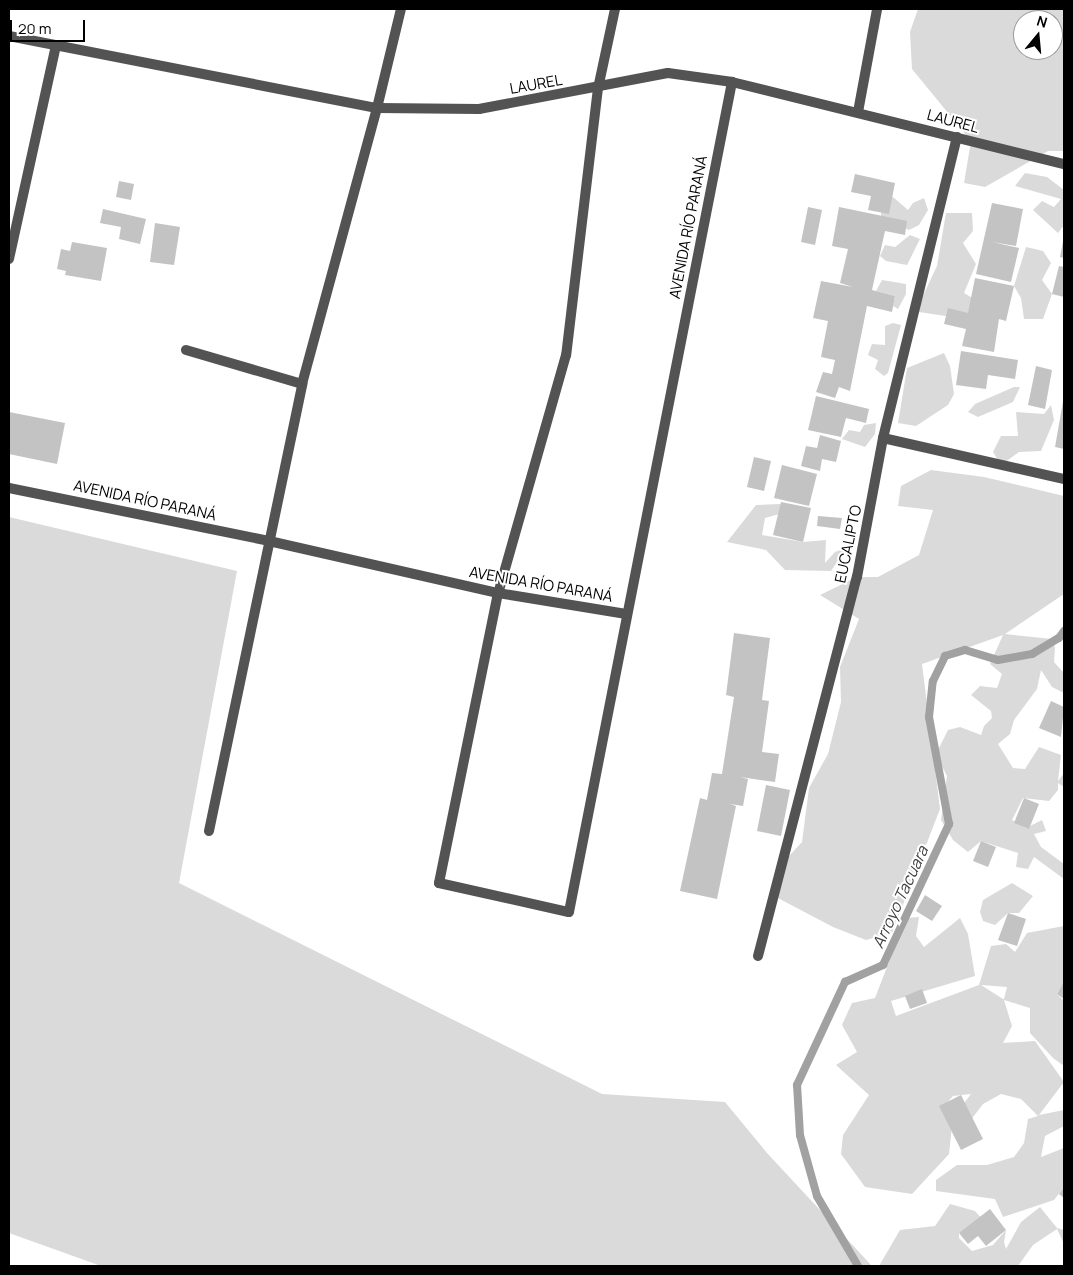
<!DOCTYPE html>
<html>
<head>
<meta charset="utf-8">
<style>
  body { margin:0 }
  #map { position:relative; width:1073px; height:1275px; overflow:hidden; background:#fff; font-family:Manrope,sans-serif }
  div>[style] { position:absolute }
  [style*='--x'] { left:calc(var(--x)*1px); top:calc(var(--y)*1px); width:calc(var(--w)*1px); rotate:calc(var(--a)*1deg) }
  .green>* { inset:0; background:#dadada }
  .stream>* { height:8px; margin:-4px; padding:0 4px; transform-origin:4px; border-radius:4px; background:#a1a1a1 }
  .building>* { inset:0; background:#c3c3c3 }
  .street>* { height:10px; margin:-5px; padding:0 5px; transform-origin:5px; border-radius:5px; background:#535353 }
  span { translate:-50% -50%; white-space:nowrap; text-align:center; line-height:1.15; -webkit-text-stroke:4px #fff; paint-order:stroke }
  .street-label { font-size:15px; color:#000 }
  .water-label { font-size:16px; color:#424242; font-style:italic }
  .frame { position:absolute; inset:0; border:10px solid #000; pointer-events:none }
  .north { position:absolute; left:1013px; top:10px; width:50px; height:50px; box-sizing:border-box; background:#fff; border:1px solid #999; border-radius:50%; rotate:17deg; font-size:14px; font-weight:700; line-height:20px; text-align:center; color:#000 }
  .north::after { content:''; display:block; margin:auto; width:18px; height:22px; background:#000; clip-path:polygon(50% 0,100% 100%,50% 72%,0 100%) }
  .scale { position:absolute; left:10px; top:20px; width:75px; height:22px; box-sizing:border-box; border:2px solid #000; border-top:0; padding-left:6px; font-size:15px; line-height:18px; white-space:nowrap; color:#000; -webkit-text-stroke:4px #fff; paint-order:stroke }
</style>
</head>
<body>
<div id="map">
  <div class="green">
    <div style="clip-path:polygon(evenodd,918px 9px,1064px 9px,1064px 151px,1048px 151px,985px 187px,964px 183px,971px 141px,912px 69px,910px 32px,918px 9px,1023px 20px,1053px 20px,1053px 50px,1023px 50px,1023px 20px)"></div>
    <div style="clip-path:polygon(1025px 173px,1047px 177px,1064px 190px,1064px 225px,1058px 233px,1033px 210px,1042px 201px,1054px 207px,1061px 199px,1015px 186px)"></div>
    <div style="clip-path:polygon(893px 197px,908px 210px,913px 203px,924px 198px,928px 210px,919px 225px,909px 230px,881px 217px,881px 206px)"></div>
    <div style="clip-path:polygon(946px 213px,972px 213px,973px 231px,963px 243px,976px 264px,964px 293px,981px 303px,972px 320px,919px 312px,920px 302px,937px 266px)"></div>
    <div style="clip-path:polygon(910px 235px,920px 239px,907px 265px,886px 261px,880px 256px,885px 245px,895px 247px)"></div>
    <div style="clip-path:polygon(1026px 247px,1043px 251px,1051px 263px,1042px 280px,1052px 294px,1043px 319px,1024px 319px,1021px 298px,1014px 286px)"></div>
    <div style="clip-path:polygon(882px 280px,906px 284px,906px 294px,898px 309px,893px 306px,895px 296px,876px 291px)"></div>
    <div style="clip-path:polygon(893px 323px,901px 325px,888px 373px,884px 376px,875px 369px,878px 360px,868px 355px,872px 344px,885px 345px,885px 326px)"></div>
    <div style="clip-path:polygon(944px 353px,950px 366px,954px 394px,948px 405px,916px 426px,898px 423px,907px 368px)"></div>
    <div style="clip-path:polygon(1014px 387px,1020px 387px,1013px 402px,978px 417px,968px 412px,975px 404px)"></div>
    <div style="clip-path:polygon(1051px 405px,1054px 420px,1041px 451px,1019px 452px,1001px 465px,993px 452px,1001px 436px,1018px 436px,1016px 412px,1044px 414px)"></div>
    <div style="clip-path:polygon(876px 423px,875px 434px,865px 447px,842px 439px,849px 430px,860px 432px,864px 425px)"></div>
    <div style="clip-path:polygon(931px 470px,984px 477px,1064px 496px,1064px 594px,1005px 634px,1052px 639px,1055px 648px,1054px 662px,1064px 673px,1064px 693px,1052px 687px,1041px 670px,1037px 689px,1014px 720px,1010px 734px,998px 744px,1013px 768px,1025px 769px,1039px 747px,1061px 755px,1058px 781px,1064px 773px,1064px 787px,1058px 783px,1058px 790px,1049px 801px,1023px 798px,1012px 820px,1026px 828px,1042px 820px,1046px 831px,1034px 834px,1041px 847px,1064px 864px,1064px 879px,1034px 857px,1028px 869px,1016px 867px,1018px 853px,981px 841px,968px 852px,953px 840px,941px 820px,947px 776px,936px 754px,948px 730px,960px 727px,981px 735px,984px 726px,992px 718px,991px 711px,971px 695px,980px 686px,997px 688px,1002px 674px,990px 664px,1003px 635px,922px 664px,940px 809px,892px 933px,866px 940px,833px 927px,776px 897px,778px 868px,802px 842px,809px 788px,828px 754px,841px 702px,840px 667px,859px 619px,820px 595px,857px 577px,878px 577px,919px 555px,933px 510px,898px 506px,901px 486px)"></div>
    <div style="clip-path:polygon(780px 504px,787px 512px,765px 518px,762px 535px,803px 542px,826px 540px,825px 563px,835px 552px,846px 548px,831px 571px,785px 570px,766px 550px,727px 542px,756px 505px)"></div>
    <div style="clip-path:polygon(9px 517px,237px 571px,179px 883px,602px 1094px,725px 1102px,767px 1153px,872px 1266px,101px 1266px,9px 1233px)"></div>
    <div style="clip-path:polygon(1012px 883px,1033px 896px,1019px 913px,1008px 913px,995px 925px,983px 921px,980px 912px,983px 900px)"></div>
    <div style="clip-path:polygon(evenodd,919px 917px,916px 936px,924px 947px,960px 918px,968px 934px,975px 976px,891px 1001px,896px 1016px,979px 985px,991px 946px,1006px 944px,1015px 952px,1027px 933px,1064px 926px,1064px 981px,1057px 994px,1064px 1001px,1064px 1066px,1053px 1058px,1030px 1033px,1030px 1008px,1004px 1000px,1012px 1026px,1003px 1043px,1035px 1041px,1064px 1082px,1039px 1115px,1064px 1110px,1064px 1126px,1045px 1136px,1041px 1157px,1064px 1148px,1064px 1187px,1054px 1200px,1003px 1217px,995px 1199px,936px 1191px,936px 1180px,957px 1165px,987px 1165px,1014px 1157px,1024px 1143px,1028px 1119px,1038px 1116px,1021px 1099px,1001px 1094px,983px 1104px,970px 1121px,959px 1110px,971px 1094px,953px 1096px,945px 1105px,952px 1126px,949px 1154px,912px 1194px,865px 1187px,841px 1154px,843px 1135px,869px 1095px,836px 1065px,857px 1052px,842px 1025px,852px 1003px,875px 998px,906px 918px,919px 917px,981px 985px,1007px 987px,1004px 999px,1003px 999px,981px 985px)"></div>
    <div style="clip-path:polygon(950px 1204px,975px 1211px,983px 1220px,959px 1233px,959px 1238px,972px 1251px,993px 1245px,1006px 1230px,1004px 1242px,1006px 1249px,1021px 1222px,1040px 1207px,1057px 1228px,1064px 1230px,1064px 1244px,1057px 1229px,1033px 1245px,1018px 1266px,879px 1266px,900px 1230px,935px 1226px)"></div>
  </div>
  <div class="stream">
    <div style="--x:858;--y:1266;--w:81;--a:-120.4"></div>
    <div style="--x:817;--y:1196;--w:63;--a:-105.6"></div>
    <div style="--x:800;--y:1135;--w:50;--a:-93.4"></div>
    <div style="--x:797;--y:1085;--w:114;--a:-65"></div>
    <div style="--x:845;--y:982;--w:42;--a:-24.1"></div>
    <div style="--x:883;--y:965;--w:156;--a:-64.9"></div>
    <div style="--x:949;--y:824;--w:109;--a:-100.6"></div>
    <div style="--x:929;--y:717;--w:36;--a:-84"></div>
    <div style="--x:933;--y:681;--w:28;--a:-64"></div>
    <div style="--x:945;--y:656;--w:21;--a:-17"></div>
    <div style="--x:965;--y:650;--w:34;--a:17"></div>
    <div style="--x:998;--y:660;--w:35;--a:-10"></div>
    <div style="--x:1032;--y:654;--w:31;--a:-31"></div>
    <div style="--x:1059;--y:638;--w:9;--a:-54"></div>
  </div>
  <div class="building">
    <div style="clip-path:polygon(855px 174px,895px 183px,889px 214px,868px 210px,871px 196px,851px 192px)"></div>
    <div style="clip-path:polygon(119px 181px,134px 184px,131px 200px,116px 197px)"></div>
    <div style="clip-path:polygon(992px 203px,1023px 209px,1016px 246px,992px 242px,1019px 248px,1011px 282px,976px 274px)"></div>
    <div style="clip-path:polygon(808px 207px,822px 210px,815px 245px,801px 242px)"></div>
    <div style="clip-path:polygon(839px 207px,907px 221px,905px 235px,885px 231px,872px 290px,895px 296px,892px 312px,867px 306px,850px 391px,839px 387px,835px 398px,816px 392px,823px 372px,832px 374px,835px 360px,821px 357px,828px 321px,813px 318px,821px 281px,853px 287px,840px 283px,848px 249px,832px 246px)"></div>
    <div style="clip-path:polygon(103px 209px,146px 219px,140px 244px,119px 239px,121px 227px,100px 223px)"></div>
    <div style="clip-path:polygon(155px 223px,180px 227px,174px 265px,150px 262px)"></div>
    <div style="clip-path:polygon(1063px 241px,1064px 241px,1064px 258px,1060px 257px)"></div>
    <div style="clip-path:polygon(72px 242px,107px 248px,101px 281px,65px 275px,66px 271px,57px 269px,61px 249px,70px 251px)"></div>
    <div style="clip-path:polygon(1059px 266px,1064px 267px,1064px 297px,1052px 294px)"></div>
    <div style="clip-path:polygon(975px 278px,1014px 286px,1006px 321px,999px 319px,994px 352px,962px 346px,966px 329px,944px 324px,948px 308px,968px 313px)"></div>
    <div style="clip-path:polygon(961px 351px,1018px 360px,1015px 379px,988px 375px,986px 389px,956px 385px)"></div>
    <div style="clip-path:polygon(1036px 366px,1052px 370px,1045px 409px,1028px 405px)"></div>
    <div style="clip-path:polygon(816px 396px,869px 409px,866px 423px,846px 418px,841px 437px,808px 430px)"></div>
    <div style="clip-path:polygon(1064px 396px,1064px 449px,1055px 447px)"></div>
    <div style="clip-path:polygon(9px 412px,65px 423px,57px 464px,9px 454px)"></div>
    <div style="clip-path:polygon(820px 435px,841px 441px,836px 462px,822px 459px,820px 471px,801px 466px,806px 446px,817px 448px)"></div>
    <div style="clip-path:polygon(754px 457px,771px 461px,764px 491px,747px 487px)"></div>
    <div style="clip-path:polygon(782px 465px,817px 474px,809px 506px,774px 498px)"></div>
    <div style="clip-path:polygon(781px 502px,811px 508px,803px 542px,773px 535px)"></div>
    <div style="clip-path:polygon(818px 516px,842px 518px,840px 529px,817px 526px)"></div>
    <div style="clip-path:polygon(734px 633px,770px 638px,762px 700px,769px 701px,762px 752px,779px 754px,775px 782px,740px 777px,748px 779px,743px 806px,730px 804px,736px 806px,717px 899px,680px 891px,700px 798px,707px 800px,712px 773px,722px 774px,734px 697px,726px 695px)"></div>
    <div style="clip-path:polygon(1051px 701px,1064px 707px,1061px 737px,1039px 728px)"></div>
    <div style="clip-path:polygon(766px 785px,790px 790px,781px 836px,757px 831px)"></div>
    <div style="clip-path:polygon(1024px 798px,1039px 804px,1029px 829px,1014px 823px)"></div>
    <div style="clip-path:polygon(981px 841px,996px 847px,988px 867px,973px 861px)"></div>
    <div style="clip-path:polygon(925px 895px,942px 906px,932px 921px,916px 911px)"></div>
    <div style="clip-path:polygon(1008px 913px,1026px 919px,1017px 946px,998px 940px)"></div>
    <div style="clip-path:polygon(1064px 981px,1064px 999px,1057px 994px)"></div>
    <div style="clip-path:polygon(922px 989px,927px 1003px,910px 1009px,905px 996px)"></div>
    <div style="clip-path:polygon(961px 1095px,983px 1139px,961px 1150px,939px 1106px)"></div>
    <div style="clip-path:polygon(1064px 1187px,1064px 1198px,1059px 1194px)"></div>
    <div style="clip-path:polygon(990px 1209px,1006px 1230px,986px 1246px,978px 1236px,968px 1244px,959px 1233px)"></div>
  </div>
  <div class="street">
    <div style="--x:615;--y:9;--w:81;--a:102.1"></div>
    <div style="--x:598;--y:88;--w:269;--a:96.8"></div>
    <div style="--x:566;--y:355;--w:248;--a:105.9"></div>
    <div style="--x:498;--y:593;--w:296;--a:101.5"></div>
    <div style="--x:439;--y:883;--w:133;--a:12.6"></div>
    <div style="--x:569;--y:912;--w:846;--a:-78.89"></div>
    <div style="--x:9;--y:36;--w:375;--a:11.1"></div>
    <div style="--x:377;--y:108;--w:102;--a:0.6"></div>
    <div style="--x:479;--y:109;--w:192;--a:-10.8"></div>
    <div style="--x:668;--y:73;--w:65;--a:8"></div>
    <div style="--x:732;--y:82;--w:342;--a:13.9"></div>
    <div style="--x:858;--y:112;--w:105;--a:-79.5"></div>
    <div style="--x:9;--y:259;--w:218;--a:-77.6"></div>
    <div style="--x:186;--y:350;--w:121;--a:16.3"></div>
    <div style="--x:883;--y:438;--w:186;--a:12.8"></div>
    <div style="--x:9;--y:488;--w:265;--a:11.5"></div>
    <div style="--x:269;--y:541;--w:235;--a:12.8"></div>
    <div style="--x:498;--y:593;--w:130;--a:9.3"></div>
    <div style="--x:209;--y:831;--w:457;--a:-78.2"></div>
    <div style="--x:302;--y:384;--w:286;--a:-74.8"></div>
    <div style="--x:377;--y:108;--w:102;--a:-76.4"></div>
    <div style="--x:758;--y:956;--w:392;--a:-75.4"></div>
    <div style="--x:857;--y:577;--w:141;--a:-79.4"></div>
    <div style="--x:883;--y:438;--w:310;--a:-76.2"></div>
  </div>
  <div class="street-label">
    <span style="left:536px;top:84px;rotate:-10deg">LAUREL</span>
    <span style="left:953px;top:121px;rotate:15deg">LAUREL</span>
    <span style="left:688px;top:227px;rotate:-79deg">AVENIDA RÍO PARANÁ</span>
    <span style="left:145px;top:500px;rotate:12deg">AVENIDA RÍO PARANÁ</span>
    <span style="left:848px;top:544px;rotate:-78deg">EUCALIPTO</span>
    <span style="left:541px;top:584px;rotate:10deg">AVENIDA RÍO PARANÁ</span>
  </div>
  <div class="water-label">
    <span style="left:900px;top:897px;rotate:-65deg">Arroyo Tacuara</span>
  </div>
  <div class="frame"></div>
  <div class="north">N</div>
  <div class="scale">20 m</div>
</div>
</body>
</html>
